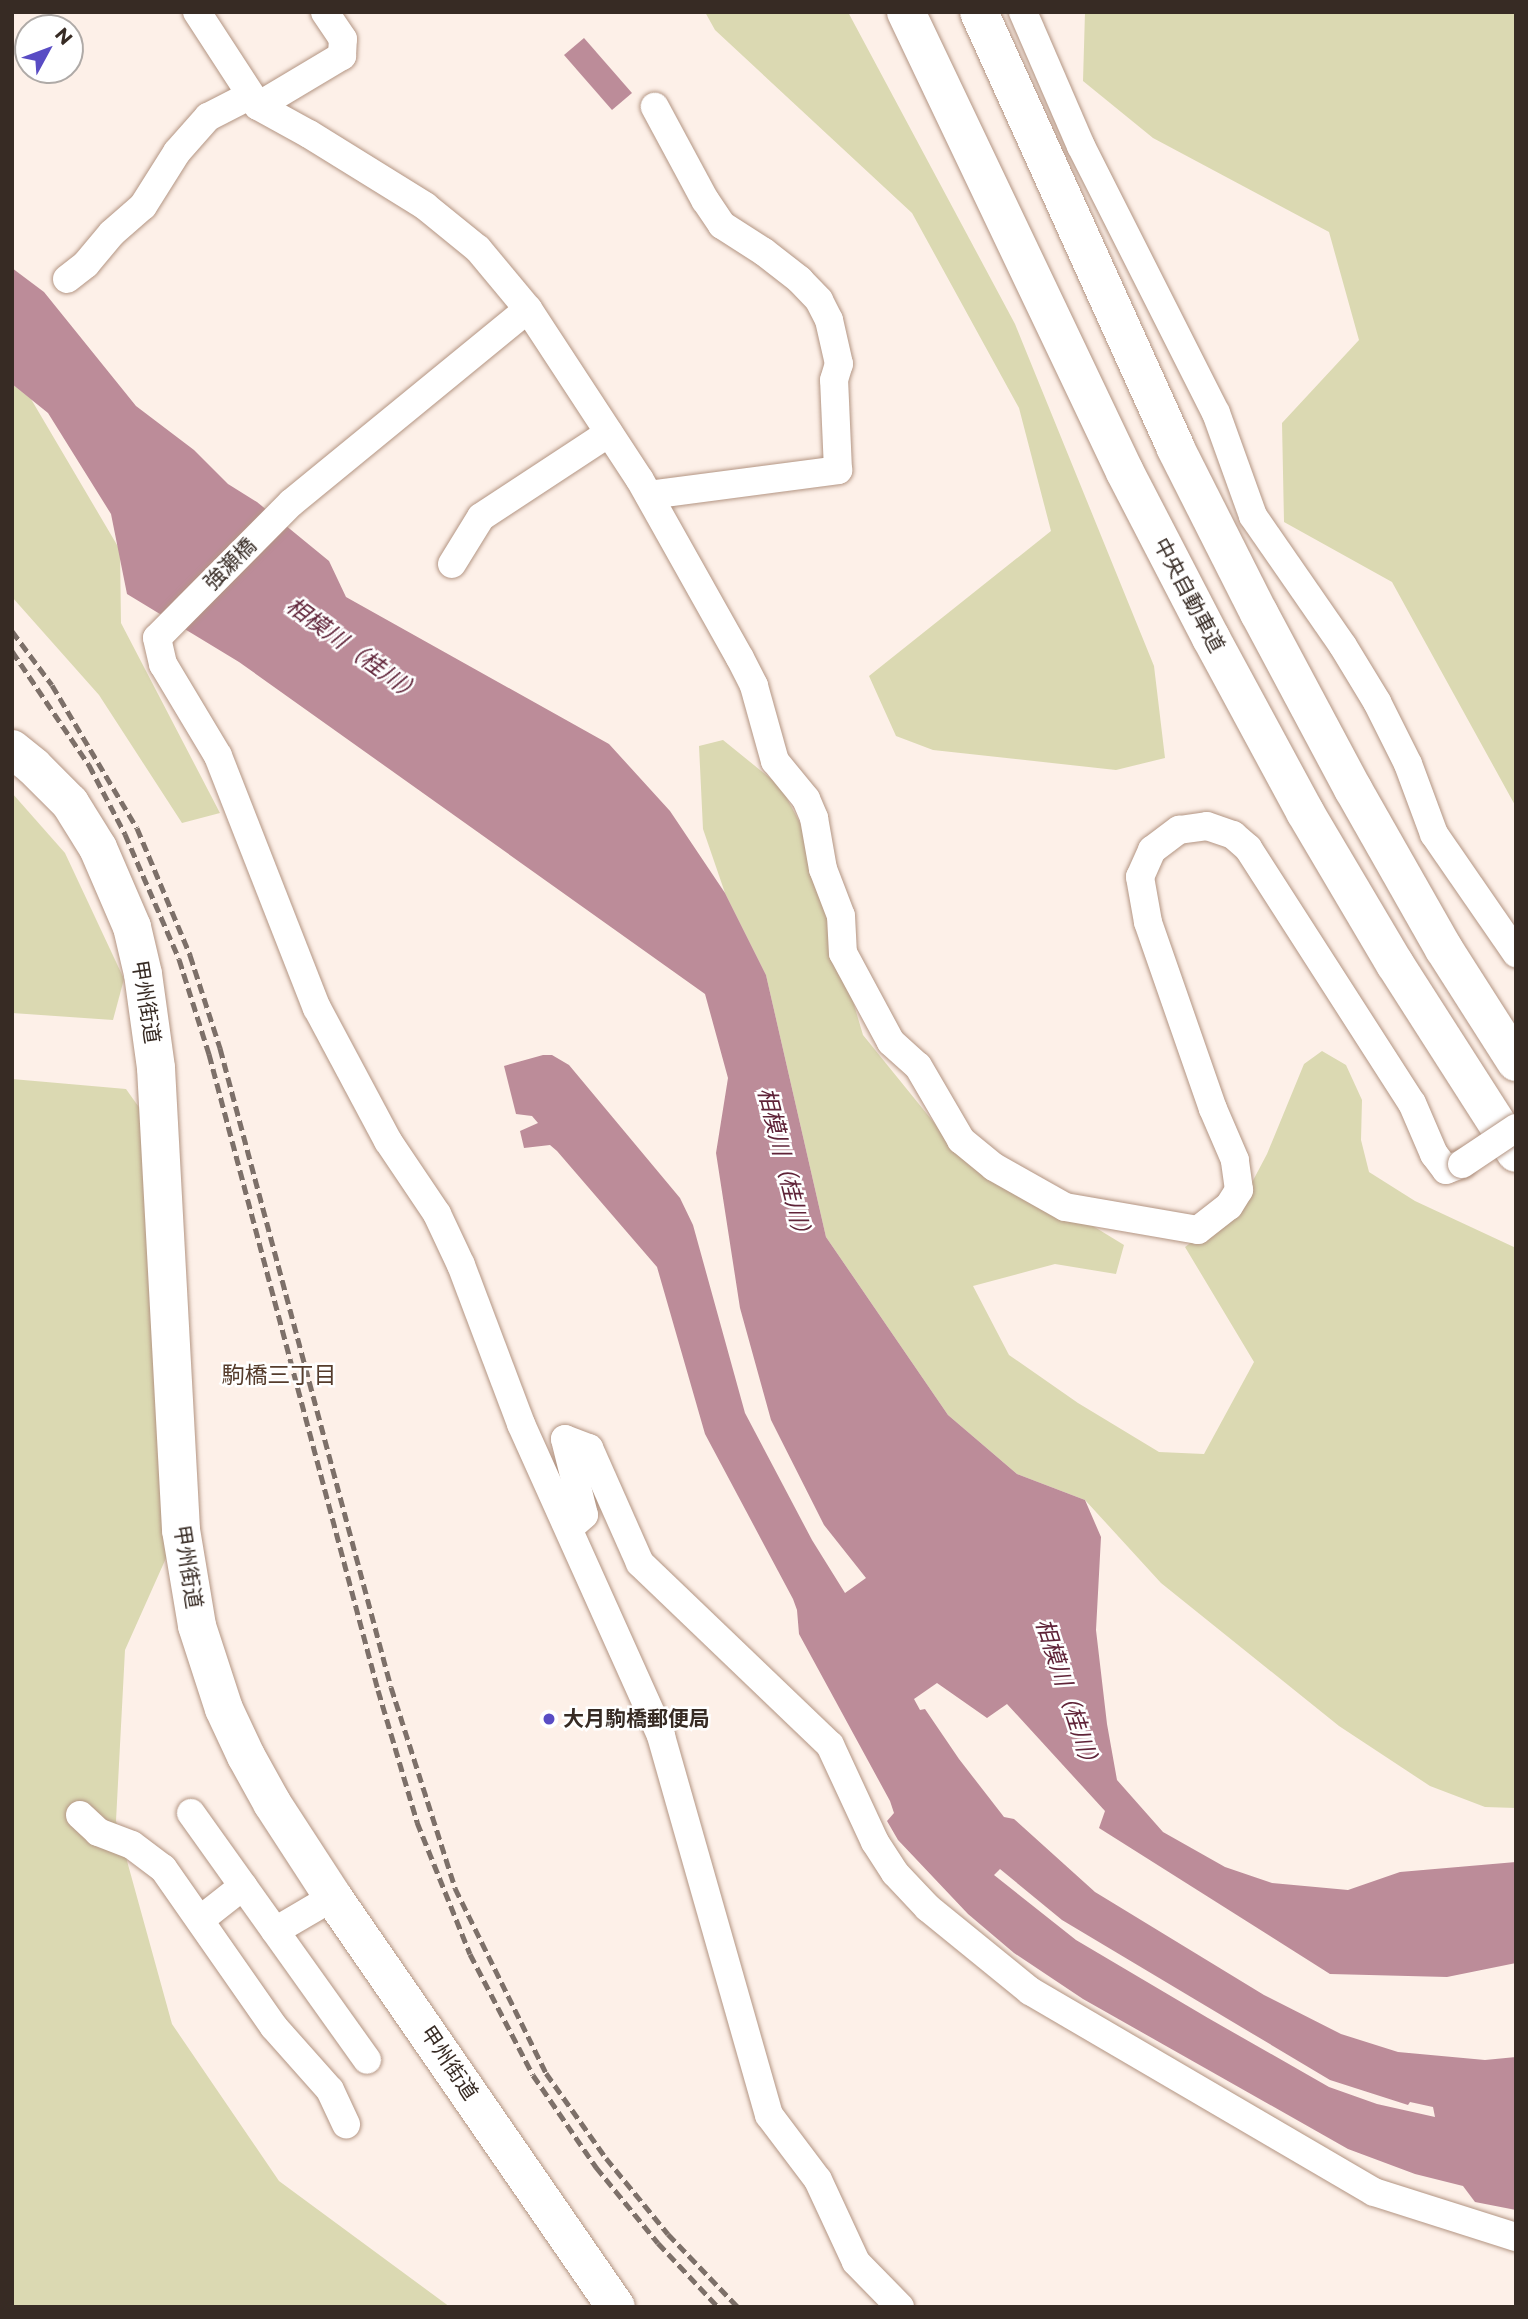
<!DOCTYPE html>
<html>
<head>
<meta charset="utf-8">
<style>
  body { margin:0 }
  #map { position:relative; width:1528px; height:2319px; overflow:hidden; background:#fdf0e8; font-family:Montserrat,"Noto Sans JP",sans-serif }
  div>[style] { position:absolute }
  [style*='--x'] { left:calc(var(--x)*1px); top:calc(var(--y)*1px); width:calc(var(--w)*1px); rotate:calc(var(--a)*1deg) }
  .green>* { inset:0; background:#dbd9b2 }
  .water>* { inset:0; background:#bc8c99 }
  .roads { filter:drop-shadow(0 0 2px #b39583) drop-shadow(0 0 2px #b39583) }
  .minor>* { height:28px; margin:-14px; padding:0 14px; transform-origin:14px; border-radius:14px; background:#fff }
  .highway>* { height:38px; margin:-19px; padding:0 19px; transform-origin:19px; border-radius:19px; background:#fff }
  .rail>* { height:5px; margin-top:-2.5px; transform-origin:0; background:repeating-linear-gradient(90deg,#7d7069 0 10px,transparent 0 15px) }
  .bridges { filter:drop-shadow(0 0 2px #b39583) drop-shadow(0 0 2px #b39583) }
  .minor-bridge>* { height:28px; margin:-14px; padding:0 14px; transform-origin:14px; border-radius:14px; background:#fff }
  .dots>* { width:19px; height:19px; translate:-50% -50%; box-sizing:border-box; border:4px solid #fff; border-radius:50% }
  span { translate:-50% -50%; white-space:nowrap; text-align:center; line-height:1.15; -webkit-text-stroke:5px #fff; paint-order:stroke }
  .street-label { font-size:21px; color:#372b24 }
  .poi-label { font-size:21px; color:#372b24; font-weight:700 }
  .left { translate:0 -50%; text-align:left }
  .water-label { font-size:23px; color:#5f2338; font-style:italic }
  .neighbourhood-label { font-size:23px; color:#553c2c }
  .frame { position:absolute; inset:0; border:14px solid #372b24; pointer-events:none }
  .north { position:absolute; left:14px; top:14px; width:70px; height:70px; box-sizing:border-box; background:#fff; border:2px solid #afaaa7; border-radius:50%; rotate:49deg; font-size:19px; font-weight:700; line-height:28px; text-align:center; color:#372b24 }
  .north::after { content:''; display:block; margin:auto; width:24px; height:32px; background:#594cc4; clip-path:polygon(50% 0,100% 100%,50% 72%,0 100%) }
</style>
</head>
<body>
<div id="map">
  <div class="green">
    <div style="clip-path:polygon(705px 12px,848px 12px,1015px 324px,1154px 666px,1165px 758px,1116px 770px,933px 750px,896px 736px,869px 676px,1051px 531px,1019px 408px,912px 213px,715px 30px)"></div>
    <div style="clip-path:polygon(1085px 12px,1516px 12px,1516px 807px,1392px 582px,1284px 522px,1282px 423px,1359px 340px,1329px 232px,1153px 138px,1083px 81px)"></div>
    <div style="clip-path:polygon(12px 384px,31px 399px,120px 550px,121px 623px,220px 813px,182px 823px,99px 695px,12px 597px)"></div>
    <div style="clip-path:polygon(723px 740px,781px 787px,800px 823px,863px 1035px,944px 1135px,1124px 1245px,1116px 1274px,1055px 1264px,973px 1286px,1009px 1355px,1078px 1403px,1159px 1452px,1204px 1454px,1254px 1362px,1185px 1247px,1239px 1207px,1267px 1154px,1304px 1064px,1322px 1051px,1346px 1065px,1362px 1100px,1361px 1140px,1369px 1172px,1415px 1201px,1516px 1248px,1516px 1808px,1485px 1807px,1430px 1786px,1339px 1726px,1161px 1583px,1085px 1500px,1017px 1474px,948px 1415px,826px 1237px,766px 975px,725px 893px,703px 829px,699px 746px)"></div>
    <div style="clip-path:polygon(12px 793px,65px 853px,124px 979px,113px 1020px,12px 1013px)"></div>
    <div style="clip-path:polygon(12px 1079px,126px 1089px,153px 1127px,175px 1538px,125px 1650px,116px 1821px,172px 2024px,279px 2181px,450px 2307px,12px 2307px)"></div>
  </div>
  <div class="water">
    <div style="clip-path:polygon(584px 38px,632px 93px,612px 110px,564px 55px)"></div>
    <div style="clip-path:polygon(evenodd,12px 268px,44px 292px,136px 406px,194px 450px,228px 484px,257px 502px,329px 561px,346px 597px,609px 744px,670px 811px,725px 893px,766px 975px,826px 1237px,948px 1415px,1017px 1474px,1085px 1500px,1101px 1537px,1096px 1630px,1107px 1724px,1117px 1780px,1163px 1832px,1225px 1867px,1272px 1883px,1348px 1890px,1400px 1872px,1516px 1862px,1516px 1963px,1447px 1977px,1330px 1974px,1099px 1828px,1105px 1811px,1007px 1704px,987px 1718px,937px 1683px,914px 1699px,920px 1710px,925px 1709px,959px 1759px,1004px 1817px,1014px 1819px,1095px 1892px,1264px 1995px,1341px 2034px,1398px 2052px,1485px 2060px,1516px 2057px,1516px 2210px,1475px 2202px,1463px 2186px,1415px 2174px,1348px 2149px,1083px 1999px,1014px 1953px,968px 1914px,898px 1840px,887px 1821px,894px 1813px,890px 1801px,799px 1634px,797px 1610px,793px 1599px,705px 1434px,657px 1267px,557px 1151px,550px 1145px,524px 1148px,520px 1131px,538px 1123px,532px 1116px,516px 1114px,504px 1066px,543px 1055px,552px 1055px,569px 1065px,680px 1198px,693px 1225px,745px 1413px,812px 1540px,845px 1593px,866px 1578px,824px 1525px,771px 1420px,740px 1308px,716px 1153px,728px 1078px,705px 994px,239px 662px,127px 594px,111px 514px,48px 413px,12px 384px,12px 268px,1000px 1869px,1062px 1920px,1330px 2080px,1408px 2105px,1410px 2102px,1433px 2107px,1435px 2117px,1377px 2104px,1329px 2087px,1208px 2018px,1076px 1940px,994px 1875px,1000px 1869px)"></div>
  </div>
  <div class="roads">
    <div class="minor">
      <div style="--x:197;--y:12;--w:112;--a:57"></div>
      <div style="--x:258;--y:106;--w:58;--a:28.8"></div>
      <div style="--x:309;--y:134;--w:137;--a:31.8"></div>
      <div style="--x:425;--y:206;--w:68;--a:39.1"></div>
      <div style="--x:478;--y:249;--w:78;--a:50.2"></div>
      <div style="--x:528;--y:309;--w:204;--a:56.8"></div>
      <div style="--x:640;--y:480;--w:204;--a:60.7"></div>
      <div style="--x:740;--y:658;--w:31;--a:63"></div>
      <div style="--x:754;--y:686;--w:78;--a:74.4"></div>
      <div style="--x:775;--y:761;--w:49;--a:50.8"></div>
      <div style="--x:806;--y:799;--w:21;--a:67"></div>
      <div style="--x:814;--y:818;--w:52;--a:80"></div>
      <div style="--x:823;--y:869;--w:50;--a:69"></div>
      <div style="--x:841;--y:916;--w:37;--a:87"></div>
      <div style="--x:843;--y:953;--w:101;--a:61.7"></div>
      <div style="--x:891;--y:1042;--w:36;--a:42"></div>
      <div style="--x:918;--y:1066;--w:86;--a:59.8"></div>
      <div style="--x:961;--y:1140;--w:43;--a:39.3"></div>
      <div style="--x:994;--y:1167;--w:81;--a:29.4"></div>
      <div style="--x:1065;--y:1207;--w:135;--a:9.8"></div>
      <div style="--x:1198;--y:1230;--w:39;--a:-38"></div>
      <div style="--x:1229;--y:1206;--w:19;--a:-58"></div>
      <div style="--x:1239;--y:1190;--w:30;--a:-98"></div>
      <div style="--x:1235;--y:1160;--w:56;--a:-113.3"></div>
      <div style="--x:1213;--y:1109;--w:198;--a:-109.2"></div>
      <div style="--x:1148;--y:922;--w:46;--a:-100.1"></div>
      <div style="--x:1140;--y:877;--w:30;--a:-66"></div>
      <div style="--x:1152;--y:850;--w:34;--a:-37"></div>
      <div style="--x:1179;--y:830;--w:28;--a:-8"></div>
      <div style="--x:1207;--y:826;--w:28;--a:19"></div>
      <div style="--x:1233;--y:835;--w:20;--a:41"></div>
      <div style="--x:1248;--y:848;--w:303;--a:57.3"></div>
      <div style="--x:1412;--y:1103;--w:56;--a:66.7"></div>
      <div style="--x:1434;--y:1154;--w:20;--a:53"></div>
      <div style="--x:1446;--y:1170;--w:17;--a:-21"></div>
      <div style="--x:1023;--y:12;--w:146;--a:66.6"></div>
      <div style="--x:1081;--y:146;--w:299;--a:63.2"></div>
      <div style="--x:1216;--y:413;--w:109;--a:70.2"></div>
      <div style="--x:1253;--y:516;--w:158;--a:55.3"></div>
      <div style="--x:1343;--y:646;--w:66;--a:58.7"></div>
      <div style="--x:1377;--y:702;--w:69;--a:63.4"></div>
      <div style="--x:1408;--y:764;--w:75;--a:69.6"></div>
      <div style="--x:1434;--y:834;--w:145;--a:55.4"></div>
      <div style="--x:258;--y:106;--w:98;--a:-30.8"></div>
      <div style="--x:342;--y:56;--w:17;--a:-87"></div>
      <div style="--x:343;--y:39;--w:32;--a:-124"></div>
      <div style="--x:67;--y:279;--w:24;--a:-38"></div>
      <div style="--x:86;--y:264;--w:40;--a:-50"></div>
      <div style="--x:112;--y:233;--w:41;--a:-41.1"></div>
      <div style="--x:143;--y:206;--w:64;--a:-57.8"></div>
      <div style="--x:177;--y:152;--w:47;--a:-48.5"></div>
      <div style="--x:208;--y:117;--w:46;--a:-27.1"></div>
      <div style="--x:528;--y:309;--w:306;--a:140.7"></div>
      <div style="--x:291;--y:503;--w:190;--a:134.8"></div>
      <div style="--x:157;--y:638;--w:27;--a:77"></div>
      <div style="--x:163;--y:664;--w:107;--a:59.1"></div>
      <div style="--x:218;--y:756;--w:271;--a:68.6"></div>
      <div style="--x:317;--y:1008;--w:151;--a:61.9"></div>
      <div style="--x:388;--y:1141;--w:88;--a:56.1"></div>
      <div style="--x:437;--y:1214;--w:56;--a:64.8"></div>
      <div style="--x:461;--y:1265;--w:170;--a:69.3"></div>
      <div style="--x:521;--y:1424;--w:342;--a:65.8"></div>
      <div style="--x:661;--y:1736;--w:394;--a:74.1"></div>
      <div style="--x:769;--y:2115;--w:81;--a:53"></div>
      <div style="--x:818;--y:2180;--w:90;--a:65.1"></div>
      <div style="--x:856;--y:2262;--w:63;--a:45.6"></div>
      <div style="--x:649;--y:495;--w:191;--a:-7.5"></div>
      <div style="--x:838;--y:470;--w:90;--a:-92.5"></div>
      <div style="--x:834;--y:380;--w:17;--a:-73"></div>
      <div style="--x:839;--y:364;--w:45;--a:-102.8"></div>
      <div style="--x:829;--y:320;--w:22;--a:-117"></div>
      <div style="--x:819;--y:300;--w:28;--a:-134"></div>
      <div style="--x:800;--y:280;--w:46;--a:-142.1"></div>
      <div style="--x:764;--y:252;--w:50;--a:-147.3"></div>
      <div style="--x:722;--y:225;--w:30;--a:-124"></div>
      <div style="--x:705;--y:200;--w:106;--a:-118.3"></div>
      <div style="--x:452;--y:564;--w:55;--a:-58.3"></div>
      <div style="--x:481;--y:517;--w:153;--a:-33.3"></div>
      <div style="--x:565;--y:1439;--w:26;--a:21"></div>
      <div style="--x:589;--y:1448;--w:126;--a:66.1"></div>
      <div style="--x:640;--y:1563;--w:263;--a:43.8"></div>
      <div style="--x:830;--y:1745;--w:107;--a:65.1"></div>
      <div style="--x:875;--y:1842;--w:37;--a:57"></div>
      <div style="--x:895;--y:1873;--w:48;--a:46.7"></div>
      <div style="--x:928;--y:1908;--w:132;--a:39.1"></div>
      <div style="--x:1030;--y:1991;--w:398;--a:30.3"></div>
      <div style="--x:1374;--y:2192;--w:149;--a:17.6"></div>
      <div style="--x:565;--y:1439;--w:78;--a:76"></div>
      <div style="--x:584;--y:1515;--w:20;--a:139"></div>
      <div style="--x:191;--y:1813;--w:303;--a:54.5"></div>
      <div style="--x:80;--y:1815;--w:25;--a:43"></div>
      <div style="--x:98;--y:1832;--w:36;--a:21"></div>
      <div style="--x:132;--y:1845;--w:39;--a:37"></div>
      <div style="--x:163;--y:1868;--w:194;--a:55.1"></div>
      <div style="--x:274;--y:2027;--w:84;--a:48.4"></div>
      <div style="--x:330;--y:2090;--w:38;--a:65"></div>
      <div style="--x:200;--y:1920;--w:55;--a:-38.3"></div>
      <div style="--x:275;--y:1931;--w:67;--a:-30.4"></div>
    </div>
    <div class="highway">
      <div style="--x:906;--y:12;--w:509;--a:64.54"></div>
      <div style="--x:1125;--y:472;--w:187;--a:62.6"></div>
      <div style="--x:1211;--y:638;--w:198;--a:61.6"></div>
      <div style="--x:1305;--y:812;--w:177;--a:59.4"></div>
      <div style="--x:1395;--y:964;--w:224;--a:57.4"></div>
      <div style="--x:979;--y:12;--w:477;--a:65.7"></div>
      <div style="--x:1175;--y:447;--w:186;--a:63.2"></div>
      <div style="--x:1259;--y:613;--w:200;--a:61.9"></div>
      <div style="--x:1353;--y:789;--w:184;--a:60.4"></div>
      <div style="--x:1444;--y:949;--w:134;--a:57.5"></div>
      <div style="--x:12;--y:749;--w:28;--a:39"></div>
      <div style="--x:34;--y:767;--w:51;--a:45"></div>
      <div style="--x:70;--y:803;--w:53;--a:58.1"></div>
      <div style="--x:98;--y:848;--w:86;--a:66.7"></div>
      <div style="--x:132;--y:927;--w:48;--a:76.8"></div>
      <div style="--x:143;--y:974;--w:95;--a:82.1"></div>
      <div style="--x:156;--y:1068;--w:463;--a:86.9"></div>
      <div style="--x:181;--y:1530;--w:97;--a:80.5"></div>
      <div style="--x:197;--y:1626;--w:87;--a:72"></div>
      <div style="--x:224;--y:1709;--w:52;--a:64.9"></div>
      <div style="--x:246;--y:1756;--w:54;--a:61"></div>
      <div style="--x:272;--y:1803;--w:112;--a:57"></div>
      <div style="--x:333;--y:1897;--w:498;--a:55.4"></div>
    </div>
  </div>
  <div class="rail">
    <div style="--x:12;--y:631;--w:67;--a:53.5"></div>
    <div style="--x:52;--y:685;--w:166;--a:59.3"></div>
    <div style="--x:137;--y:828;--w:138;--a:67.3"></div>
    <div style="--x:190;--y:955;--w:98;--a:72.1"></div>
    <div style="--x:220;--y:1048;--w:661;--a:75.02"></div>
    <div style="--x:391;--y:1687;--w:211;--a:72.3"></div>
    <div style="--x:455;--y:1888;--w:206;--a:63.8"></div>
    <div style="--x:546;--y:2073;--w:104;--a:54.8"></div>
    <div style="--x:606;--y:2158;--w:98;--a:50.8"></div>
    <div style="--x:668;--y:2234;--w:101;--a:46.2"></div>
    <div style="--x:12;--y:651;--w:138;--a:56"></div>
    <div style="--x:89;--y:765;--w:78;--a:62.4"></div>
    <div style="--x:125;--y:834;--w:136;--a:66.6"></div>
    <div style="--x:179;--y:959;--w:100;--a:72.5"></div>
    <div style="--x:209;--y:1054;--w:658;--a:75.12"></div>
    <div style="--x:378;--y:1690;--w:138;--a:73.5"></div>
    <div style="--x:417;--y:1822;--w:142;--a:68.1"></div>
    <div style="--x:470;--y:1954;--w:136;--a:62.5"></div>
    <div style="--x:533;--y:2075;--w:112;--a:55.6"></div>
    <div style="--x:596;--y:2167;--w:98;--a:50.8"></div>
    <div style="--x:658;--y:2243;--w:88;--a:46.8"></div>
  </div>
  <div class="bridges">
    <div class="minor-bridge">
      <div style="--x:1462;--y:1164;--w:65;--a:-33.7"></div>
    </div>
  </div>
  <div class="dots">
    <div style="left:549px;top:1719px;background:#594cc4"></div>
  </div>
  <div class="street-label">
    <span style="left:230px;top:564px;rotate:-45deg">強瀬橋</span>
    <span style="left:1189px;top:595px;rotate:62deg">中央自動車道</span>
    <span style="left:146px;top:1002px;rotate:81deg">甲州街道</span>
    <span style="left:188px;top:1567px;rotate:81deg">甲州街道</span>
    <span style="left:449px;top:2063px;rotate:56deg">甲州街道</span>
  </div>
  <div class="poi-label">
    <span class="left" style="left:563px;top:1719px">大月駒橋郵便局</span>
  </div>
  <div class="water-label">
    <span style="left:354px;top:650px;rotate:36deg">相模川（桂川）</span>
    <span style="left:785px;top:1166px;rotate:76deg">相模川（桂川）</span>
    <span style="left:1068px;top:1696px;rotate:72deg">相模川（桂川）</span>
  </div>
  <div class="neighbourhood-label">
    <span style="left:279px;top:1375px">駒橋三丁目</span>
  </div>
  <div class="frame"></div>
  <div class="north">N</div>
</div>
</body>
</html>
